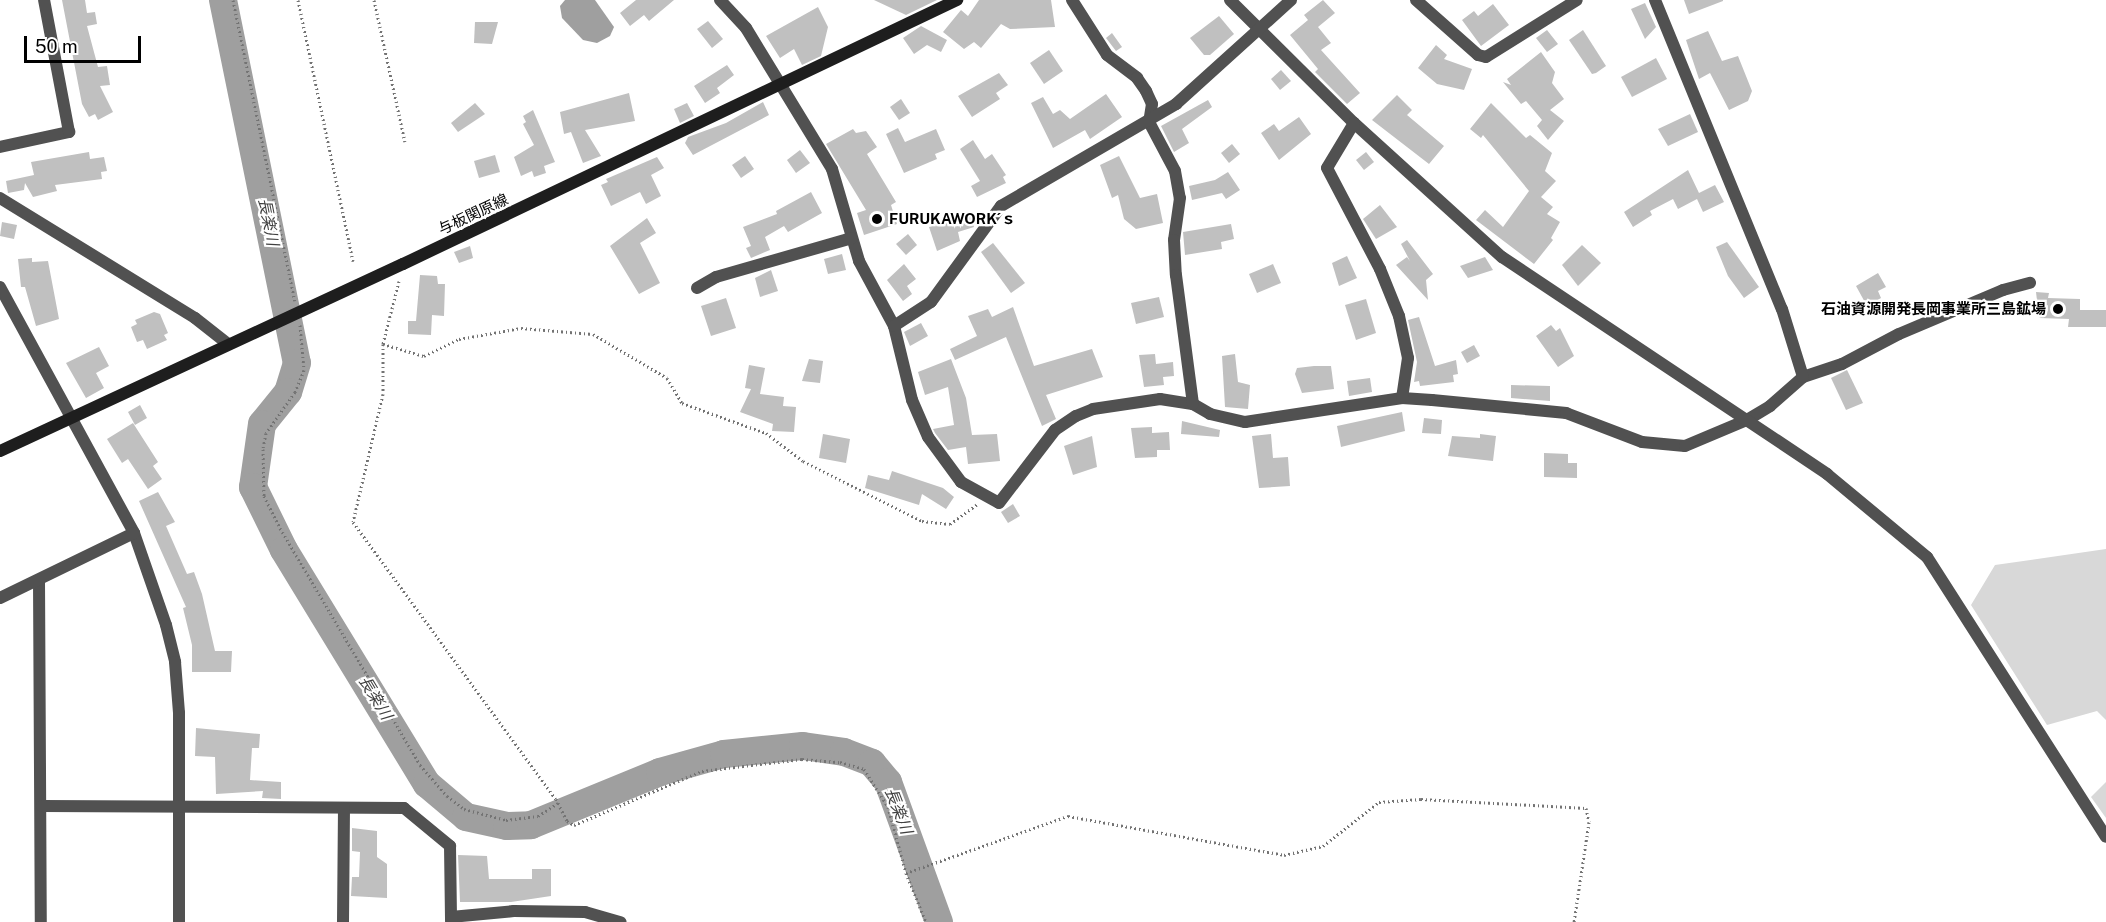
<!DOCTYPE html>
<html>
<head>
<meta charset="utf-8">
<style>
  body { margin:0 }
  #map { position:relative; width:2106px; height:922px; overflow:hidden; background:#fff; font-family:"Public Sans","Noto Sans JP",sans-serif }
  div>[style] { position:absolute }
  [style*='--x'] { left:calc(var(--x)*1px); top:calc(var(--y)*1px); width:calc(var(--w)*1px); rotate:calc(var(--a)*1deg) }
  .green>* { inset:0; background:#d8d8d8 }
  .water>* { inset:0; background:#9f9f9f }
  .river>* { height:28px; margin:-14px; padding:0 14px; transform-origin:14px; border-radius:14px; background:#9f9f9f }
  .building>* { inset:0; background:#c0c0c0 }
  .path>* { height:3px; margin-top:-1.5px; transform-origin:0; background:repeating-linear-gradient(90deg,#737373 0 1.5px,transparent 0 4.5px) }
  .street>* { height:12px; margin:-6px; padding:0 6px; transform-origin:6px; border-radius:6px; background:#515151 }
  .secondary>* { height:12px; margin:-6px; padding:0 6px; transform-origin:6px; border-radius:6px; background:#1e1e1e }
  .dots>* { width:16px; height:16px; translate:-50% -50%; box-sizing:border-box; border:3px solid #fff; border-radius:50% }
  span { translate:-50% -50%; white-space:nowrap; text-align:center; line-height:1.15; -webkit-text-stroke:4.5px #fff; paint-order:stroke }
  .street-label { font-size:15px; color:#000 }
  .poi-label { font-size:15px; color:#000; font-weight:700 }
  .left { translate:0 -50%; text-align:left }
  .right { translate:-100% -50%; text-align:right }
  .water-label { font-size:16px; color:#404040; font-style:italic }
  .scale { position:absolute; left:24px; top:36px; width:117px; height:27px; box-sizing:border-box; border:3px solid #000; border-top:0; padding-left:8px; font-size:18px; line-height:21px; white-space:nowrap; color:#000; -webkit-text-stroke:4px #fff; paint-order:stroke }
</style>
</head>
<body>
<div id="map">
  <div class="green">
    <div style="clip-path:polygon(2106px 549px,2106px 720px,2097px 711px,2047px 725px,1971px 605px,1995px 565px)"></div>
    <div style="clip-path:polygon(2106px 782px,2106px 818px,2091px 797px)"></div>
  </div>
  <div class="water">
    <div style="clip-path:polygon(565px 0,595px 0,614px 27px,610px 36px,597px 43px,583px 40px,562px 18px,560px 6px)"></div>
  </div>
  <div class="river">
    <div style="--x:223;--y:0;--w:370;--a:78.5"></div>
    <div style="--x:297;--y:363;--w:30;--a:107"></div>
    <div style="--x:288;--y:392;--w:41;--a:129.1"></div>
    <div style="--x:262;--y:424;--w:64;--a:98.1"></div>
    <div style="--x:253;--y:487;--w:70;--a:63.8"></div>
    <div style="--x:284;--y:550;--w:274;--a:58.6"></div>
    <div style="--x:427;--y:784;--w:51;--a:40.2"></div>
    <div style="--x:466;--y:817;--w:42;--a:12.4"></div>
    <div style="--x:507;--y:826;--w:24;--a:-2"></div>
    <div style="--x:531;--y:825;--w:139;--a:-22.3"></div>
    <div style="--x:660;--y:772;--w:66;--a:-15.7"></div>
    <div style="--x:724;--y:754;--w:79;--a:-5.8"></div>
    <div style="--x:803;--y:746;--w:41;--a:8.3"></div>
    <div style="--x:844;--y:752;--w:30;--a:21"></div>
    <div style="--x:872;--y:763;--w:25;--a:50"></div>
    <div style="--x:888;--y:782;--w:149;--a:70"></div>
  </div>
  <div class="building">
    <div style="clip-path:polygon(62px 0,85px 0,87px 13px,95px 12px,97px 24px,87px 26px,98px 67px,107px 66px,110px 85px,100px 86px,113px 112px,98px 120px,95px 114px,89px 117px,82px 104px)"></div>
    <div style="clip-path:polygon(636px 0,674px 0,649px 21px,644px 15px,630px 26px,620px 13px)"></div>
    <div style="clip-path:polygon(874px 0,937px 0,906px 15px)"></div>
    <div style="clip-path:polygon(979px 0,1051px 0,1055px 27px,1010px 29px,1001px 24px,981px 48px,974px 42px,964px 49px,943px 32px,961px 10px,968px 16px)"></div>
    <div style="clip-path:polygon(1323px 0,1335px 13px,1318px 27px,1331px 43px,1321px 50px,1360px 93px,1347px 104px,1315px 72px,1318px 69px,1290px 35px,1308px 20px,1304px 15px)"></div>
    <div style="clip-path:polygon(1684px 0,1723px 0,1723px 1px,1689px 14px)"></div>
    <div style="clip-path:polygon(1645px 3px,1656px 27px,1645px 39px,1631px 9px)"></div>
    <div style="clip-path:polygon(1493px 4px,1509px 25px,1481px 46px,1462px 20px,1474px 11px,1478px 16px)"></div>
    <div style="clip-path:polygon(818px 7px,828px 27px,821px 56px,802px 65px,794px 49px,780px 58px,766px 36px)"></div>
    <div style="clip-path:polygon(1219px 16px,1234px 34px,1210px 55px,1204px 55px,1190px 38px)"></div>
    <div style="clip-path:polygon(708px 21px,723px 39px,712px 48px,697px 29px)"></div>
    <div style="clip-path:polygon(475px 22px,498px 22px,492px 44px,474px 43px)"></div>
    <div style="clip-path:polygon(921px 26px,947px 40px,941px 52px,927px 45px,914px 54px,903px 38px)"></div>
    <div style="clip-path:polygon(1547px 30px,1558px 44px,1547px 52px,1536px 38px)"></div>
    <div style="clip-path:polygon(1583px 30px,1606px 66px,1596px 73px,1592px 74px,1569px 40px)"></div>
    <div style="clip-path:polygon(1708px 31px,1722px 61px,1738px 56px,1752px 91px,1748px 101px,1729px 110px,1710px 73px,1699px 79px,1686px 40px)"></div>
    <div style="clip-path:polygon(1112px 33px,1122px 47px,1116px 51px,1106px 38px)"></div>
    <div style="clip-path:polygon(1436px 45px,1447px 55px,1444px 59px,1472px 69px,1464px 90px,1437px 84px,1418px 68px)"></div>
    <div style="clip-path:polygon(1049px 50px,1063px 71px,1044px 84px,1030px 63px)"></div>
    <div style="clip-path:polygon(1541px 52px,1555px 72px,1552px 83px,1564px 99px,1550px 110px,1564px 121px,1548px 140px,1537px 126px,1542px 120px,1526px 101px,1521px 104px,1503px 82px,1511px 85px,1507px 79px)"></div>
    <div style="clip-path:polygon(1656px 58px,1667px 79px,1632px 97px,1621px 77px)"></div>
    <div style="clip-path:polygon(727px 65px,734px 75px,717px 88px,720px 93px,705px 103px,694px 86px)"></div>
    <div style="clip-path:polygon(1281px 70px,1291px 81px,1280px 90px,1271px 79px)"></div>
    <div style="clip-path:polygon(999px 73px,1008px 85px,996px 93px,1000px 99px,972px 117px,958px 96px)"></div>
    <div style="clip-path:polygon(629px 93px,635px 121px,585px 130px,601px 156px,583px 163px,571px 132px,564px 134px,560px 112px)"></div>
    <div style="clip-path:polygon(1106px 94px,1122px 117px,1090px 139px,1085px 130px,1053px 148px,1031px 103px,1043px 97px,1053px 114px,1060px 110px,1070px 119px)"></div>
    <div style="clip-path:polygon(1397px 95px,1412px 110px,1407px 115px,1444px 146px,1429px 164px,1372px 120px)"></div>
    <div style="clip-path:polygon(901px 99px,910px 113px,899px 120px,890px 107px)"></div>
    <div style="clip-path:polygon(1208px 100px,1212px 107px,1182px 129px,1189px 143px,1174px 152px,1161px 126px)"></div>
    <div style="clip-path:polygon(763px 102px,769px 115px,693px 155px,685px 143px,688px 137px,726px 123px)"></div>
    <div style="clip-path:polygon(475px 103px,485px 114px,458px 132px,451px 123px)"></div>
    <div style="clip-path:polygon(687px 103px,694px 116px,680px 123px,674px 109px)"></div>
    <div style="clip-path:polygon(1491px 103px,1526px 138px,1530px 135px,1552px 153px,1545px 171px,1556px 181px,1541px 197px,1553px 207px,1547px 214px,1560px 222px,1551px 238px,1553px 240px,1534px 264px,1476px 220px,1485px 210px,1503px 227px,1529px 191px,1483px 135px,1481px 138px,1470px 129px)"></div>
    <div style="clip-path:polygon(533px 110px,555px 162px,544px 166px,546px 173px,534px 177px,532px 171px,521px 176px,514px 157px,534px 145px,523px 124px,526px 122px,523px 116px)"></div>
    <div style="clip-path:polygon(1690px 114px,1698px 132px,1668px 146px,1658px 129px)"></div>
    <div style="clip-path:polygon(1299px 117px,1311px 134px,1279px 160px,1261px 133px,1274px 124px,1279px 131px)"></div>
    <div style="clip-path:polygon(898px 128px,905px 142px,936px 129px,945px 150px,935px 154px,937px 159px,904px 173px,886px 134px)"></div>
    <div style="clip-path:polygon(853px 129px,856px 133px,866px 131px,877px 147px,867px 154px,896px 202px,891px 205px,897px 224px,864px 235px,857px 213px,866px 210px,826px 144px)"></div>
    <div style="clip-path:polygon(973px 140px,985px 159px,992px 154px,1006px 175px,1003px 177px,1006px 183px,977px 197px,971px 186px,980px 181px,960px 149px)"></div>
    <div style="clip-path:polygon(1232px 144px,1240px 154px,1229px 163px,1221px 153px)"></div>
    <div style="clip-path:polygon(800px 150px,810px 163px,796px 173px,787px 160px)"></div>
    <div style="clip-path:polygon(89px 152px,90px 159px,104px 157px,107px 171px,101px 172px,102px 179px,55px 185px,57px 191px,33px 197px,25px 183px,24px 190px,8px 193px,6px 181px,34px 175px,31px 162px)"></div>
    <div style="clip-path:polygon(1366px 152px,1374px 162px,1364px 170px,1356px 160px)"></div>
    <div style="clip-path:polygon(495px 155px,500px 172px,479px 178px,474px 161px)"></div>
    <div style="clip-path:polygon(745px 156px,754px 169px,741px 178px,732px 165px)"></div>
    <div style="clip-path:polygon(1119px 156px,1140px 198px,1157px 194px,1163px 223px,1136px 229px,1124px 219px,1118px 195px,1112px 198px,1100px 165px)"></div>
    <div style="clip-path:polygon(657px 157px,664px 168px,651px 175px,661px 196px,646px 204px,640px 192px,611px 206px,601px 185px,608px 182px,606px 179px)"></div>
    <div style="clip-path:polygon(1688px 170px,1699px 193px,1715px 185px,1724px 202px,1703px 212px,1697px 199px,1678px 209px,1673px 199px,1650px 211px,1652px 215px,1633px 227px,1624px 212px)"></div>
    <div style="clip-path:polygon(1228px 172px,1240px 190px,1226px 199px,1222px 193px,1192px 200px,1189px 186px,1215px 180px)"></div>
    <div style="clip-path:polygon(811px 192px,822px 213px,788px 232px,784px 226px,765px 237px,770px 250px,751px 258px,746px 248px,751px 246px,743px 227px,777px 214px,776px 211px)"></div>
    <div style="clip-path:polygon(1380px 205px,1397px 227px,1376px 239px,1363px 219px)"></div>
    <div style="clip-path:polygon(970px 215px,974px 227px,958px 232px,960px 241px,937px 251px,929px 227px)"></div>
    <div style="clip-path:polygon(647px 218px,656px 233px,640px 243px,660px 283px,639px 294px,610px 246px)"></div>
    <div style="clip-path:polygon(2px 222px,17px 225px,14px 239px,0 236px)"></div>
    <div style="clip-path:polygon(1231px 224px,1234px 239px,1221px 242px,1222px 249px,1185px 255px,1183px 232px)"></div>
    <div style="clip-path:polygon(908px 234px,917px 245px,906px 255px,896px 244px)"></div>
    <div style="clip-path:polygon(1407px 240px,1433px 274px,1426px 280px,1428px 300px,1396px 265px,1407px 257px,1410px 261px,1401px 244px)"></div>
    <div style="clip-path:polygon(1727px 242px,1759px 287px,1744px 298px,1728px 276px,1716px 247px)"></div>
    <div style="clip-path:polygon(993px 243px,1025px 283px,1011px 293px,981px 252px)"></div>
    <div style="clip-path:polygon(1582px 245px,1601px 263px,1578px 286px,1562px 265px)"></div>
    <div style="clip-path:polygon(470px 246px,473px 258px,459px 263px,454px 252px)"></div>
    <div style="clip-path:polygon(842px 254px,846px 270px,828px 274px,824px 259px)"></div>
    <div style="clip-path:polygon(1347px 256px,1357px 278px,1339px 286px,1332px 263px)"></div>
    <div style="clip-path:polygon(1485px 257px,1493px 270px,1468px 278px,1460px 266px)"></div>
    <div style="clip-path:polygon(32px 258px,32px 262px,48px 261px,59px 319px,36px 326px,25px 287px,21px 287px,18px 259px)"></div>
    <div style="clip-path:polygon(904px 264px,916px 279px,907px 286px,912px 294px,903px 301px,887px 280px)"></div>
    <div style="clip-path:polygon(1273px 264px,1281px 283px,1257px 293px,1249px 274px)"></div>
    <div style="clip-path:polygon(771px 270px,778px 291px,760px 297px,755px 278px)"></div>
    <div style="clip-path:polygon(1878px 273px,1886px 287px,1878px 291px,1881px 298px,1867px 306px,1856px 286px)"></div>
    <div style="clip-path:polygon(420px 275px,437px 276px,438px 284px,445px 284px,444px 316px,432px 315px,431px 335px,408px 334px,408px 321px,416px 321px)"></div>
    <div style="clip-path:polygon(2036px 292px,2049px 293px,2048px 298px,2080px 299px,2080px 310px,2106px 310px,2106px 327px,2068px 327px,2069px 319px,2039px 318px)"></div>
    <div style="clip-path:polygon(1159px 297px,1164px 317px,1136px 324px,1131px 303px)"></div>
    <div style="clip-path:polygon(726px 298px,736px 328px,711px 336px,701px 306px)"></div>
    <div style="clip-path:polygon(1366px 299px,1376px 333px,1356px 340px,1345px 305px)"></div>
    <div style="clip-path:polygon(1013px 307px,1034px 366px,1092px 349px,1103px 377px,1046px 395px,1056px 419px,1042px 426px,1006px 337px,955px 360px,950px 349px,977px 336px,968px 316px,988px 309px,992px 317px)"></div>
    <div style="clip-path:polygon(154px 312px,160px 314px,168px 333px,164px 335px,167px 340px,147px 349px,143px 340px,137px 342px,131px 327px,137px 324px,135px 320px)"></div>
    <div style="clip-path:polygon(1419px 317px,1435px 366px,1456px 360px,1458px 374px,1453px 375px,1454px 382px,1420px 386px,1419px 381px,1414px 382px,1417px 362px,1408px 320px)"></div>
    <div style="clip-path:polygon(921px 323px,928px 336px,910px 346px,904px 332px)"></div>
    <div style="clip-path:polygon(1551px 325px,1556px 331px,1560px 328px,1574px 356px,1558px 367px,1536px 336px)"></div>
    <div style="clip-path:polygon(1474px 345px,1480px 356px,1467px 363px,1461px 352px)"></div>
    <div style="clip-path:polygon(99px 347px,109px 366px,96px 373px,104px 388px,86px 398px,66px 363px)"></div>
    <div style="clip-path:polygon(1155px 354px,1156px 364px,1173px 362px,1174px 376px,1163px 377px,1164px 385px,1144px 387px,1139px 355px)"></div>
    <div style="clip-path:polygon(1235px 354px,1238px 382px,1250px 385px,1248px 409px,1225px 407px,1222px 356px)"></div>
    <div style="clip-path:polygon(809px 359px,823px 361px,820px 383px,802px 381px)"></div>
    <div style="clip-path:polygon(951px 359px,966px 398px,972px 435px,997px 434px,1000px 461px,968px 464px,966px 447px,948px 450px,935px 433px,933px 429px,954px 425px,948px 387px,925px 395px,918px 372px)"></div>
    <div style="clip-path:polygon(749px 365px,765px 368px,760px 394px,784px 397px,783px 406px,796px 407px,794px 432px,772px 431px,773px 424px,740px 412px,751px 389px,745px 388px)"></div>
    <div style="clip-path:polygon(1314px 366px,1331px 366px,1334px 389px,1302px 393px,1295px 374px,1297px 368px)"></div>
    <div style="clip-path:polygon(1847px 370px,1863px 403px,1846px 410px,1831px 378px)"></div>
    <div style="clip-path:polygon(1370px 378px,1372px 392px,1349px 396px,1347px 381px)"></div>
    <div style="clip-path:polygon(1511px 385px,1550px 386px,1550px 401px,1511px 398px)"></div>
    <div style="clip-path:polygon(140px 405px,147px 418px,135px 425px,128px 412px)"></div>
    <div style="clip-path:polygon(1402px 412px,1405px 431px,1341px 447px,1337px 426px)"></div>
    <div style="clip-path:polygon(1424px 418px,1442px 420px,1441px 434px,1422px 433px)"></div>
    <div style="clip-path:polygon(1182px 421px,1220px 430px,1219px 437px,1181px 434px)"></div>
    <div style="clip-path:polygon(133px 423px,158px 462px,153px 466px,162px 479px,148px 489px,128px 459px,122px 463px,107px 439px)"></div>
    <div style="clip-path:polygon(1152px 427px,1152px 433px,1169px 432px,1170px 450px,1157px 450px,1157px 457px,1135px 458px,1131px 428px)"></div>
    <div style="clip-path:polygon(823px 434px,850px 439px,846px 463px,819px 458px)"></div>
    <div style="clip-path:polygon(1271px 434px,1273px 458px,1288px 457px,1290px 486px,1259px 488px,1252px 436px)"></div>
    <div style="clip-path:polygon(1480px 434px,1496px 436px,1493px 461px,1448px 456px,1452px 436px,1480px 438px)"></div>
    <div style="clip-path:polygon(1092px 436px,1097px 467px,1073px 475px,1064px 446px)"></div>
    <div style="clip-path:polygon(1544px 453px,1568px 454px,1568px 463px,1577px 463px,1577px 478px,1544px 477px)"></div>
    <div style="clip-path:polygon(892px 471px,943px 488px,954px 497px,946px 509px,922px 494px,919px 505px,865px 488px,868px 475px,889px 480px)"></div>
    <div style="clip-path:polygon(158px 492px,175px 522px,166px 526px,187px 574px,194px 572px,202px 594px,215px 651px,232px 651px,231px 672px,192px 672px,192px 645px,183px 608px,186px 607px,139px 501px)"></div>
    <div style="clip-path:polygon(1013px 504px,1020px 516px,1008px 523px,1001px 512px)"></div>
    <div style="clip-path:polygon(196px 728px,260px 734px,259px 748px,252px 748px,250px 780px,281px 782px,281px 799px,262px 798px,263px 791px,216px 794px,215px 757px,195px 756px)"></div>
    <div style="clip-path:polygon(352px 828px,377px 831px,377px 857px,387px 864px,387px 898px,351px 896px,352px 877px,359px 877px,360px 852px,352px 851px)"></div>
    <div style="clip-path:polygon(458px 855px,487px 856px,489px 879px,532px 879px,532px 869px,551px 869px,551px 896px,511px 902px,460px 902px)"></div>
  </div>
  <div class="path">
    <div style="--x:233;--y:0;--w:307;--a:78.4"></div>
    <div style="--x:298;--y:0;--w:267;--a:78.1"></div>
    <div style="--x:374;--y:0;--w:145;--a:77.7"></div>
    <div style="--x:399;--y:281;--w:65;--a:104.3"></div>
    <div style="--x:383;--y:344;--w:50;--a:90"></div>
    <div style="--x:383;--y:394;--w:131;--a:103.2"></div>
    <div style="--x:353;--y:522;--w:343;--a:53.8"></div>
    <div style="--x:556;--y:799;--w:25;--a:63"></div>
    <div style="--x:567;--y:821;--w:8;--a:30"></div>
    <div style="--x:574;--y:825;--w:139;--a:-22.9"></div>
    <div style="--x:702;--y:771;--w:101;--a:-6.8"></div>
    <div style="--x:802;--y:759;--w:38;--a:5"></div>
    <div style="--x:840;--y:762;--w:25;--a:16"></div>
    <div style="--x:864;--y:769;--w:45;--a:57.7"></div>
    <div style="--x:888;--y:807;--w:68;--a:74.7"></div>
    <div style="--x:906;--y:873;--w:172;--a:-19.4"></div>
    <div style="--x:1068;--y:816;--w:219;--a:10.2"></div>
    <div style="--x:1284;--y:855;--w:40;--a:-13"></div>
    <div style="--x:1323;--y:846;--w:71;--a:-38.2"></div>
    <div style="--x:1379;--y:802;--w:42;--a:-4.1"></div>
    <div style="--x:1421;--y:799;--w:165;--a:3.1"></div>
    <div style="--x:1586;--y:808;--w:14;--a:78"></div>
    <div style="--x:1589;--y:822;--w:101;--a:98.5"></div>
    <div style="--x:300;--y:325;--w:45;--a:84.9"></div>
    <div style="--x:304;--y:370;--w:24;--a:112"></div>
    <div style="--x:295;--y:392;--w:50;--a:125.3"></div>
    <div style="--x:266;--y:433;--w:16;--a:101"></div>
    <div style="--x:263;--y:449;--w:47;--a:88.8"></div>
    <div style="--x:264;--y:496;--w:36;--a:63"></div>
    <div style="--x:280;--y:528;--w:275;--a:59.4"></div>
    <div style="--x:420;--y:765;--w:41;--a:48.9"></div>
    <div style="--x:447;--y:796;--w:21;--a:37"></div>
    <div style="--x:464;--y:809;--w:43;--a:14.7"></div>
    <div style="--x:506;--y:820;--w:32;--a:-7"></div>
    <div style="--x:538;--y:816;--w:24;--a:-33"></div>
    <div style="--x:383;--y:344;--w:43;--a:16.3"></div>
    <div style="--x:424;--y:356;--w:39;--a:-26"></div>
    <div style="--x:459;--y:339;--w:63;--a:-10.1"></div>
    <div style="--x:521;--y:328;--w:72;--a:4.8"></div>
    <div style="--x:593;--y:334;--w:86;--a:30.7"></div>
    <div style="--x:667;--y:378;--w:29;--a:59"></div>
    <div style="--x:682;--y:403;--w:89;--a:19.7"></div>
    <div style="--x:766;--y:433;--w:46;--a:37.1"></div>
    <div style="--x:803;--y:461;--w:133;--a:26.8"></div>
    <div style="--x:922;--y:521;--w:28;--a:6"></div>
    <div style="--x:950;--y:524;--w:34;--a:-36"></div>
    <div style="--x:906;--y:873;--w:53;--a:67.8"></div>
  </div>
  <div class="street">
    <div style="--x:720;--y:0;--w:38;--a:47"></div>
    <div style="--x:746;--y:28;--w:165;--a:58.6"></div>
    <div style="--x:832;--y:169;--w:96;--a:73.6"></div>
    <div style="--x:859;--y:261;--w:74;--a:61.7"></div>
    <div style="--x:894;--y:326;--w:76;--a:76.3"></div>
    <div style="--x:912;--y:400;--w:40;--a:66.6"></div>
    <div style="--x:928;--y:437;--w:56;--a:53.7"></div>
    <div style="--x:961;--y:482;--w:43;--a:28.9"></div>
    <div style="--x:999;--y:503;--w:92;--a:-52.5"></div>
    <div style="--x:1055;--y:430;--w:25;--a:-34"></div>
    <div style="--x:1076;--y:416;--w:18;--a:-22"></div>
    <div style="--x:1093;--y:409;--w:68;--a:-8.5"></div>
    <div style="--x:1160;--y:399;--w:33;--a:9"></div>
    <div style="--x:1193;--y:404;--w:20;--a:30"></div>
    <div style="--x:1210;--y:414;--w:36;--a:13"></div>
    <div style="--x:1245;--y:422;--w:159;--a:-8.7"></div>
    <div style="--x:1402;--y:398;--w:30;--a:4"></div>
    <div style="--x:1432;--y:400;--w:135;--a:5.5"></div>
    <div style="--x:1566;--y:413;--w:81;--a:20.9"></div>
    <div style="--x:1642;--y:442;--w:43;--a:5.3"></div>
    <div style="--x:1685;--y:446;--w:67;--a:-22.8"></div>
    <div style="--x:1747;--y:420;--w:27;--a:-31"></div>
    <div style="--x:1770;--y:406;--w:44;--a:-41.3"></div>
    <div style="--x:1803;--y:377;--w:41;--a:-18.4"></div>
    <div style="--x:1842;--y:364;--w:64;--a:-27.8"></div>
    <div style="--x:1899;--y:334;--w:113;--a:-22.9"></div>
    <div style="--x:2003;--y:290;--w:28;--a:-15"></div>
    <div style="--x:1072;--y:0;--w:65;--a:57.5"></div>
    <div style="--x:1107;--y:55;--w:38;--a:37"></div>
    <div style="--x:1137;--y:78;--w:16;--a:55"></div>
    <div style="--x:1146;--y:91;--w:14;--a:65"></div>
    <div style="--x:1152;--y:104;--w:18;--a:99"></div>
    <div style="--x:1149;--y:122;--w:55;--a:62"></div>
    <div style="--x:1175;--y:171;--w:27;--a:80"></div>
    <div style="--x:1180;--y:198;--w:42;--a:98.1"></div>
    <div style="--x:1174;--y:240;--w:35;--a:87"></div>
    <div style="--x:1176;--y:275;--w:130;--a:82.5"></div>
    <div style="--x:1230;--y:0;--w:175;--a:44.8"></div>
    <div style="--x:1354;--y:123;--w:200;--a:42.2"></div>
    <div style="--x:1502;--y:257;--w:391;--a:33.7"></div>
    <div style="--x:1827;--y:474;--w:130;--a:39.7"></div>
    <div style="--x:1927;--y:557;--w:332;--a:57.4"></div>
    <div style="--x:1416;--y:0;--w:83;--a:41.6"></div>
    <div style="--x:1478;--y:55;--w:8;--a:14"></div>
    <div style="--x:1486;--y:57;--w:107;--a:-32.1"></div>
    <div style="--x:1655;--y:0;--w:334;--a:67.7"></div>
    <div style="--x:1782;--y:309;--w:71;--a:72.8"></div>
    <div style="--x:1354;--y:123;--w:52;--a:121"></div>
    <div style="--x:1327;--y:168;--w:114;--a:62.3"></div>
    <div style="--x:1380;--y:269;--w:51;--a:68"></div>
    <div style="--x:1399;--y:316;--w:43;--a:77.9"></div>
    <div style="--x:1408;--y:358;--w:40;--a:98.5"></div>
    <div style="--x:0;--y:147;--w:71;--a:-12.3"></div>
    <div style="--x:69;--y:132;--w:134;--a:-100.7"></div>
    <div style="--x:0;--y:198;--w:229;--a:31.6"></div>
    <div style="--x:195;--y:318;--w:42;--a:38.2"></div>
    <div style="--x:0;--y:287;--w:280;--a:61.4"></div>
    <div style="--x:134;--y:533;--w:97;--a:70.8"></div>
    <div style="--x:166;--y:625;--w:38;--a:76"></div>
    <div style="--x:175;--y:662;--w:51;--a:85.5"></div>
    <div style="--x:179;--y:713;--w:209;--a:90"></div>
    <div style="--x:697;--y:288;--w:22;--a:-30"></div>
    <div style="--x:716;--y:277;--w:141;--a:-16"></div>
    <div style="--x:894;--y:326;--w:44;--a:-33"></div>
    <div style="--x:931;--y:302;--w:119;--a:-53.9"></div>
    <div style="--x:1001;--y:206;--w:203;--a:-30.2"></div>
    <div style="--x:1176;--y:104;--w:155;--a:-42.1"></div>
    <div style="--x:39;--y:580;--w:342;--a:89.7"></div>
    <div style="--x:0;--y:598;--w:149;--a:-25.9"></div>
    <div style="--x:42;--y:806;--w:362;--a:0.3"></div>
    <div style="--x:404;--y:808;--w:60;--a:39.6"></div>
    <div style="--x:450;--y:846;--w:76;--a:89.2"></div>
    <div style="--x:451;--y:917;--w:63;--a:-5.4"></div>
    <div style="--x:514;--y:911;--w:71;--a:0.8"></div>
    <div style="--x:585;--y:912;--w:37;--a:16"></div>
    <div style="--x:343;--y:922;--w:114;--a:-89.5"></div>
  </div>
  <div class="secondary">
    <div style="--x:0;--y:451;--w:444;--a:-24.9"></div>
    <div style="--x:403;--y:264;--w:614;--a:-25.48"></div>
  </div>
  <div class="dots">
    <div style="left:877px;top:219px;background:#000"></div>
    <div style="left:2058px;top:309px;background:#000"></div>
  </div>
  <div class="street-label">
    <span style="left:473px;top:214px;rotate:-25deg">与板関原線</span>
  </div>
  <div class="poi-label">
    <span class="left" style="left:889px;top:219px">FURUKAWORK´ｓ</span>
    <span class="right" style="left:2046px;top:309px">石油資源開発長岡事業所三島鉱場</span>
  </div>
  <div class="water-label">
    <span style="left:268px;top:222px;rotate:79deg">長楽川</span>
    <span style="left:375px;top:698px;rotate:59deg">長楽川</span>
    <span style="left:898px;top:811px;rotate:69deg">長楽川</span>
  </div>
  <div class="scale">50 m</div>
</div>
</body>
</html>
